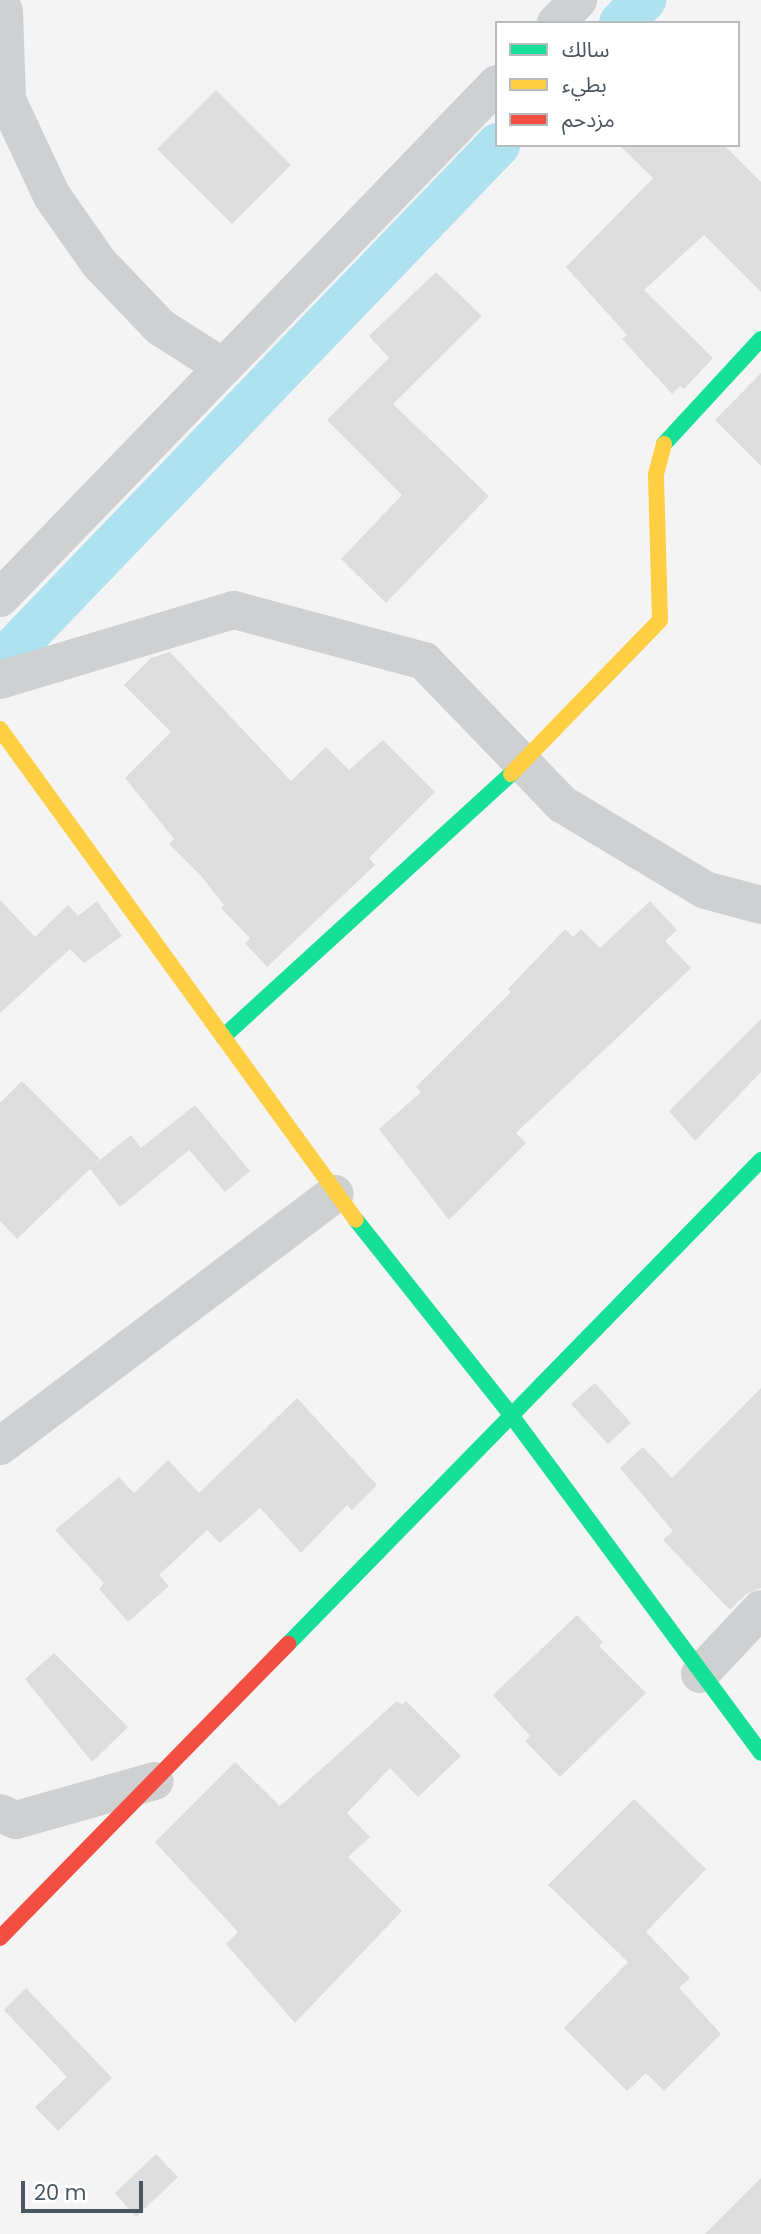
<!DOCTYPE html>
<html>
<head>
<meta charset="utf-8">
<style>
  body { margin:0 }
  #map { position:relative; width:761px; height:2234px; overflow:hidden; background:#f4f4f4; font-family:Poppins,"Noto Sans Arabic",sans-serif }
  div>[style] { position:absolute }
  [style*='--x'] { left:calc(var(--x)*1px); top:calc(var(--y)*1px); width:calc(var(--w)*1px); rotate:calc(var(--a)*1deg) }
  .canal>* { height:44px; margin:-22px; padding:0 22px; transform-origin:22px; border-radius:22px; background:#aee2f0 }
  .building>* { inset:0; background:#ddddde }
  .street>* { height:38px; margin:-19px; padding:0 19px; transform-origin:19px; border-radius:19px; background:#ced0d2 }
  .fast>* { height:16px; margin:-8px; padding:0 8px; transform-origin:8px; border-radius:8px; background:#16e098 }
  .slow>* { height:16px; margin:-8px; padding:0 8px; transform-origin:8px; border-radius:8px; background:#ffcf43 }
  .jam>* { height:16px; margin:-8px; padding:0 8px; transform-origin:8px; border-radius:8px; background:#f24e42 }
  span { translate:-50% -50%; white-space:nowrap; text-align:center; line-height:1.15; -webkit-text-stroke:6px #fff; paint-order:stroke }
  .legend { position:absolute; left:495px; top:21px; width:245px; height:126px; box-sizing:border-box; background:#fff; border:2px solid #b7bbc0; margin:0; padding:9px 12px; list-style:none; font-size:21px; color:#4a5661 }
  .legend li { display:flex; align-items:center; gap:14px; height:35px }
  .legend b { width:35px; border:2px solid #b7bbc0 }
  .scale { position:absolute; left:21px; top:2181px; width:122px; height:32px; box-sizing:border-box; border:4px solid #4a5661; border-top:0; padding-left:9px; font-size:21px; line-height:24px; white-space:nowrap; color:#4a5661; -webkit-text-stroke:5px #fff; paint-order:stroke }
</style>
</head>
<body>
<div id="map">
  <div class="canal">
    <div style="--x:621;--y:23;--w:33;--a:-45"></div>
    <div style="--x:0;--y:663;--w:719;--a:-46.13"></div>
  </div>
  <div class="building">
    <div style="clip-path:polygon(216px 90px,291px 165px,232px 224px,157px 149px)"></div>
    <div style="clip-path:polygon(619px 145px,724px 145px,761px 182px,761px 292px,704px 235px,644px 290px,713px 358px,684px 389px,680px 386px,672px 394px,622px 339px,627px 335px,566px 267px,653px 178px)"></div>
    <div style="clip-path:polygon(436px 272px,482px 316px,393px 404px,489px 496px,386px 603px,341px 559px,402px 495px,327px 420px,389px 358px,369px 336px)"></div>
    <div style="clip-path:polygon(761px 373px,761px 466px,715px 420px)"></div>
    <div style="clip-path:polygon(170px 652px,291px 781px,326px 747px,349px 770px,383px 740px,435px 792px,369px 858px,375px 865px,267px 967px,245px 943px,250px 938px,221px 908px,224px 905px,201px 876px,169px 844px,174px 839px,125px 778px,171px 732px,124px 685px,151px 658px)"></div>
    <div style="clip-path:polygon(0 900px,35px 937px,68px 905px,78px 916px,97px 901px,122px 936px,84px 963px,70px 949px,0 1013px)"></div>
    <div style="clip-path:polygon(650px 901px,677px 930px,665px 941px,691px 968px,516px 1133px,526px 1143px,449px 1220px,379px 1129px,421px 1092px,416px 1087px,511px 992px,508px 989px,565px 929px,573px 937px,581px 929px,600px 948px)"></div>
    <div style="clip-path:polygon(761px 1019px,761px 1072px,695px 1141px,669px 1111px)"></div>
    <div style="clip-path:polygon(22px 1081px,100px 1159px,90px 1168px,131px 1135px,141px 1148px,195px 1105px,250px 1171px,225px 1192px,189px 1150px,120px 1207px,90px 1169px,17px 1239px,0 1221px,0 1103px)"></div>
    <div style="clip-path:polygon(595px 1383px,631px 1423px,608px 1444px,571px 1404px)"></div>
    <div style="clip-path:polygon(761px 1388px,761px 1588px,746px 1594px,730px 1610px,663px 1540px,673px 1531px,620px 1468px,643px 1447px,672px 1478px)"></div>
    <div style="clip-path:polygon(297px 1398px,377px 1485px,352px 1510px,347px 1505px,301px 1553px,260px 1508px,220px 1543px,207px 1530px,159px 1575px,169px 1586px,128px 1622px,99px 1589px,104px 1583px,55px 1530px,119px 1477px,134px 1493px,168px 1460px,199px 1493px)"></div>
    <div style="clip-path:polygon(577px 1615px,603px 1642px,599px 1646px,646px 1693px,560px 1777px,525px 1741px,530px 1736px,493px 1695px)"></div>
    <div style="clip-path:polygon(54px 1653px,128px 1727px,92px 1762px,25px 1679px)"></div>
    <div style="clip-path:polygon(397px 1701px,402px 1705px,406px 1701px,461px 1756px,418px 1797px,390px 1768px,347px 1813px,370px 1837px,348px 1857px,402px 1911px,295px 2023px,226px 1944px,238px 1932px,155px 1842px,235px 1762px,280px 1806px)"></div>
    <div style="clip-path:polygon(634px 1799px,706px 1869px,646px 1932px,690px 1978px,679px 1988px,721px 2034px,664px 2091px,646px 2073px,627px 2091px,564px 2028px,628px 1962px,548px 1885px)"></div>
    <div style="clip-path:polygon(26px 1988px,112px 2078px,58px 2131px,35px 2107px,67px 2077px,4px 2010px)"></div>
    <div style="clip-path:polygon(156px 2154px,178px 2177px,136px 2217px,115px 2193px)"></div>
    <div style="clip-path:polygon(761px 2178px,761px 2234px,705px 2234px)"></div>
  </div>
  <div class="street">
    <div style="--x:4;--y:11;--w:89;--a:88.1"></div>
    <div style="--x:7;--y:100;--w:106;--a:64.9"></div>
    <div style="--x:52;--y:196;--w:82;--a:55"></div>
    <div style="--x:99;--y:263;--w:88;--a:46.4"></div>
    <div style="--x:160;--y:327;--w:75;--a:32.4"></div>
    <div style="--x:556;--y:23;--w:32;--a:-46"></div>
    <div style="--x:0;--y:598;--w:715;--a:-45.96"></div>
    <div style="--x:0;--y:680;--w:244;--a:-16.7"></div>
    <div style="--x:234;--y:610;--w:197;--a:15"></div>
    <div style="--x:424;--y:661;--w:199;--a:46"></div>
    <div style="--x:562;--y:804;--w:167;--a:31"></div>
    <div style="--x:705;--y:890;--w:58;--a:15"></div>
    <div style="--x:0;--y:1446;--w:419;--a:-37"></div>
    <div style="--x:700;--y:1674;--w:89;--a:-46.8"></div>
    <div style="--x:0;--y:1813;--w:17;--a:24"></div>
    <div style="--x:16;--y:1820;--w:144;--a:-15.7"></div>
  </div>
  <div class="fast">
    <div style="--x:664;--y:444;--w:143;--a:-47.3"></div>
    <div style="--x:223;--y:1037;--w:390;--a:-42.4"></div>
    <div style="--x:356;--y:1220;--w:249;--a:51.5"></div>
    <div style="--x:511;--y:1415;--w:420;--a:53.5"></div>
    <div style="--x:288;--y:1644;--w:677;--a:-45.66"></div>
  </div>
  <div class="slow">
    <div style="--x:0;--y:729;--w:606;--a:54.06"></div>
    <div style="--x:511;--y:774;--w:214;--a:-45.9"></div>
    <div style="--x:660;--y:620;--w:146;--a:-91.6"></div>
    <div style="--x:656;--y:474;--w:31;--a:-75"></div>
  </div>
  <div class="jam">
    <div style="--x:0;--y:1938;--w:412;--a:-45.6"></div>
  </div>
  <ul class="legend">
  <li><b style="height:9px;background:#16e098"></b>سالك</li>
  <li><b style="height:9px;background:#ffcf43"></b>بطيء</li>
  <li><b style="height:9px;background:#f24e42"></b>مزدحم</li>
  </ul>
  <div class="scale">20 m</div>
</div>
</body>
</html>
